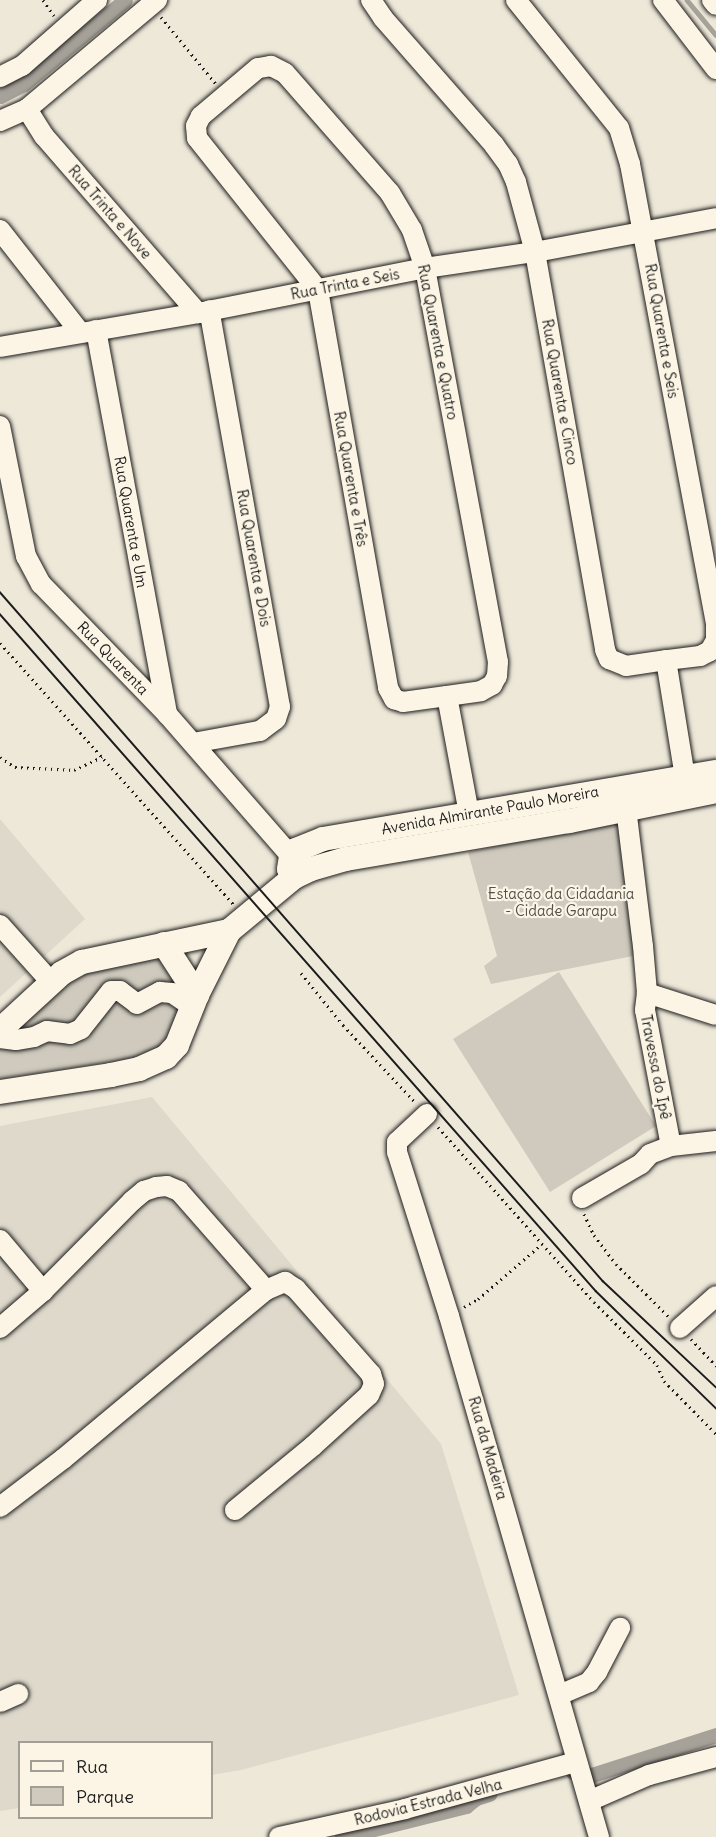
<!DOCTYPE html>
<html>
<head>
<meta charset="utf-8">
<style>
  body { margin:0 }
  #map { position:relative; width:716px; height:1837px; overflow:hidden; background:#eee8d9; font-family:Delius,sans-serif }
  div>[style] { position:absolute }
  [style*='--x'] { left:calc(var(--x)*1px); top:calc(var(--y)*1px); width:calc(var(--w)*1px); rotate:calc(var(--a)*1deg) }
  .built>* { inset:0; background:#ded9cb }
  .green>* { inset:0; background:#cfcabd }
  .stream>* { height:4.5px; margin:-2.25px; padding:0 2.25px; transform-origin:2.25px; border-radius:2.25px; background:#a7a299 }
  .canal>* { height:15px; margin:-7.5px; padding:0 7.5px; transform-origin:7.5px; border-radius:7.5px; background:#a7a299 }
  .path>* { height:3px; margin-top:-1.5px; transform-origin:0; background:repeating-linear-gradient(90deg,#1c1c1c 0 1.5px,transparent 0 6px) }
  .roads { filter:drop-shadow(0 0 2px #1c1c1c) drop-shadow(0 0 2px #1c1c1c) }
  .minor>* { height:20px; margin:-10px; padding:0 10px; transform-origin:10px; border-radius:10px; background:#fcf5e5 }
  .major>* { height:24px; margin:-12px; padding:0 12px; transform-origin:12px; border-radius:12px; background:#fcf5e5 }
  .tram>* { height:1.5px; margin:-0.75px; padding:0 0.75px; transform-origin:0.75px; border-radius:0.75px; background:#1c1c1c }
  span { translate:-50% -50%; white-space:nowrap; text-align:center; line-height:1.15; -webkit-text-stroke:4.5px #fcf5e5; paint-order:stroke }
  .street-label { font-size:15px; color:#1c1c1c }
  .park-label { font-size:15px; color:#52504c }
  .legend { position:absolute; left:18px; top:1741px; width:195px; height:78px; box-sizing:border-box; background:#fcf5e5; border:2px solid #a29e95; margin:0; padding:8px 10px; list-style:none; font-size:18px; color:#1c1c1c }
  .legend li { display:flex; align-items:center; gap:12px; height:30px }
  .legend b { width:30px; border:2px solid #a29e95 }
</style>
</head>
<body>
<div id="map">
  <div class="built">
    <div style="clip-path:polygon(0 819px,85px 919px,0 997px)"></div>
    <div style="clip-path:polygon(152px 1097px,441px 1444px,519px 1695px,241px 1770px,212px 1775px,212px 1742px,20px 1742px,19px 1808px,0 1811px,0 1126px)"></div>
  </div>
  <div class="green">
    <div style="clip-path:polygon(619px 820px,637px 942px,633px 956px,491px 984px,484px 966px,497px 956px,468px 852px)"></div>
    <div style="clip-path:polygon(154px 952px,185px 992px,168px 1039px,158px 1048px,131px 1059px,0 1079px,0 1032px,53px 982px)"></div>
    <div style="clip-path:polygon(559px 972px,656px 1126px,550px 1192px,453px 1039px)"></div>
  </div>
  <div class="stream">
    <div style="--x:687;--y:0;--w:45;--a:50.4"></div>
  </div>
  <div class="canal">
    <div style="--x:0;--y:96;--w:27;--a:-27"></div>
    <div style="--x:24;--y:84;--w:131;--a:-39.7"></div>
    <div style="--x:573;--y:1772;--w:19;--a:9"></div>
    <div style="--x:592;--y:1775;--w:130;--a:-17.9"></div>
    <div style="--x:342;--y:1837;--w:128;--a:-14"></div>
    <div style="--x:466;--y:1806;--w:13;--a:-39"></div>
    <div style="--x:476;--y:1798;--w:14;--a:-17"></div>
  </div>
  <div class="path">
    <div style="--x:43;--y:0;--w:19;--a:55"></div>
    <div style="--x:161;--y:17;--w:87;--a:50.6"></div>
    <div style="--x:0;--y:643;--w:350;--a:48.2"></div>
    <div style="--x:0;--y:757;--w:18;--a:34"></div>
    <div style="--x:15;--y:767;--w:59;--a:2.9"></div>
    <div style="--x:74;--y:770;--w:31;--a:-25"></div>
    <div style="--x:301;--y:973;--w:67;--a:51.1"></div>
    <div style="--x:343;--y:1025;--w:105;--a:46.9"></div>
    <div style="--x:438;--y:1127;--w:234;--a:48.3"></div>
    <div style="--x:594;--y:1302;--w:89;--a:45"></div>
    <div style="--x:657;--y:1365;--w:17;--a:66"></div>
    <div style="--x:664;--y:1381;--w:74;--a:45.5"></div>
    <div style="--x:584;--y:1214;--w:23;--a:65"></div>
    <div style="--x:594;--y:1235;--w:36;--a:53"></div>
    <div style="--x:616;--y:1264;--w:75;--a:45"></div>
    <div style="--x:464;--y:1307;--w:16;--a:-30"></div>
    <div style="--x:478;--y:1299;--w:84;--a:-40.7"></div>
    <div style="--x:691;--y:1339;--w:37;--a:47"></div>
  </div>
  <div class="roads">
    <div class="minor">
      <div style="--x:371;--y:0;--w:22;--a:56"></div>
      <div style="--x:383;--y:18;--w:169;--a:48.8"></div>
      <div style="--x:494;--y:145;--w:24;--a:54"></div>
      <div style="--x:508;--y:164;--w:20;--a:66"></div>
      <div style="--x:516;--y:182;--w:73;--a:74.8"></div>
      <div style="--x:535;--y:252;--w:404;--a:80"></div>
      <div style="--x:605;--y:650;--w:10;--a:66"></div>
      <div style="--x:609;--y:659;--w:18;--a:22"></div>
      <div style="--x:626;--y:666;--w:40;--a:-8.5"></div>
      <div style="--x:666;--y:660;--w:119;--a:80.8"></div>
      <div style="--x:516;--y:0;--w:164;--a:51.2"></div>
      <div style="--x:619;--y:128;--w:38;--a:73"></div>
      <div style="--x:630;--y:164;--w:469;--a:79.4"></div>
      <div style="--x:716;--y:625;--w:15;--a:90"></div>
      <div style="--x:716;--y:640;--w:13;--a:119"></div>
      <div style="--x:710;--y:651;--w:11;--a:153"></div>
      <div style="--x:700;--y:656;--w:34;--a:173"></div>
      <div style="--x:663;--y:0;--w:87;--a:52.5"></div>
      <div style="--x:712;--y:0;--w:6;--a:51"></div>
      <div style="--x:0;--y:77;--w:25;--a:-27"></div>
      <div style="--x:22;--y:66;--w:100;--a:-41.3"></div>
      <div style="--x:27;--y:109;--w:32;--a:58"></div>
      <div style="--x:44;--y:136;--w:235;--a:49"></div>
      <div style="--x:0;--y:121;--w:30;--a:-24"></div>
      <div style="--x:27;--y:109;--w:170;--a:-40"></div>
      <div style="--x:0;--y:230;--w:130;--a:51.9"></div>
      <div style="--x:96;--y:330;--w:391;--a:79.5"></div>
      <div style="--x:0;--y:347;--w:201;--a:-9.7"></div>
      <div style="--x:198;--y:313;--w:231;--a:-11.2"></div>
      <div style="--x:425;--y:268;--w:111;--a:-8.3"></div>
      <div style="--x:535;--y:252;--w:184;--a:-10.6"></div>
      <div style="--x:0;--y:426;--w:133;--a:78.7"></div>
      <div style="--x:26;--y:556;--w:32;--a:62"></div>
      <div style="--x:41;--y:584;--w:181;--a:45.9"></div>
      <div style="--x:167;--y:714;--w:189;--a:48.9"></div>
      <div style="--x:447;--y:696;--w:34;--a:-8"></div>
      <div style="--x:481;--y:691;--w:13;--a:-29"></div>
      <div style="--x:492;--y:685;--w:10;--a:-61"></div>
      <div style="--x:497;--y:676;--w:14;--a:-86"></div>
      <div style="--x:498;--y:662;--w:401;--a:-100.5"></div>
      <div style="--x:425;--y:268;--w:40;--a:-108.9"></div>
      <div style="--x:412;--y:230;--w:43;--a:-120.7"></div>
      <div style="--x:390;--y:193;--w:159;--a:-131.2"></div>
      <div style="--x:285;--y:73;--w:16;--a:-153"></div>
      <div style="--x:271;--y:66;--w:13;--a:171"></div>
      <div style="--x:258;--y:68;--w:75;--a:139.9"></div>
      <div style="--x:201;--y:116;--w:11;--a:117"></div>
      <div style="--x:196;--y:126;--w:12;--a:85"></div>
      <div style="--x:197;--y:138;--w:194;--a:51.5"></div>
      <div style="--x:318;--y:290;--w:404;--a:80"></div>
      <div style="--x:388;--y:688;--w:13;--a:61"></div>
      <div style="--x:394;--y:699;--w:9;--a:18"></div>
      <div style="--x:403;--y:702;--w:44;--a:-7.8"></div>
      <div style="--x:447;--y:696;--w:120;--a:79.4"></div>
      <div style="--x:193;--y:743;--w:68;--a:-10.2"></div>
      <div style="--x:260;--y:731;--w:20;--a:-37"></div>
      <div style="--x:276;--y:719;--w:13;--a:-72"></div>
      <div style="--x:280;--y:707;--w:403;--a:-100.1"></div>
      <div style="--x:626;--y:808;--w:139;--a:83"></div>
      <div style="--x:643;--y:946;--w:47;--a:85.1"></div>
      <div style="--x:647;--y:993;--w:17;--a:97"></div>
      <div style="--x:645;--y:1010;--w:138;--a:79.2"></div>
      <div style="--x:0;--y:925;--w:76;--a:48.2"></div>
      <div style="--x:647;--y:993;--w:72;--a:17.7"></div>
      <div style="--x:0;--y:1038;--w:16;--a:7"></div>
      <div style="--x:16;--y:1040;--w:18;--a:-9"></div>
      <div style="--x:34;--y:1037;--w:14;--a:-25"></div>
      <div style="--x:47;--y:1031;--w:23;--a:7"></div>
      <div style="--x:70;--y:1034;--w:12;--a:-24"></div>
      <div style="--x:81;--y:1029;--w:48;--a:-51.7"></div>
      <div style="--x:111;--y:991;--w:9;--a:0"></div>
      <div style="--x:120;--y:991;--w:21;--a:37"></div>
      <div style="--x:137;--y:1004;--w:26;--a:-28"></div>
      <div style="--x:160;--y:992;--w:12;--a:5"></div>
      <div style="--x:172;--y:993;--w:25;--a:34"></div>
      <div style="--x:427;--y:1114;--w:41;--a:137"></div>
      <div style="--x:397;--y:1142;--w:10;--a:90"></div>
      <div style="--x:397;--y:1152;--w:172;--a:72.4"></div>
      <div style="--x:449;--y:1316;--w:542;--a:73.94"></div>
      <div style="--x:582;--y:1198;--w:68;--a:-30"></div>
      <div style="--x:641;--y:1164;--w:13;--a:-48"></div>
      <div style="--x:650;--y:1154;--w:22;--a:-21"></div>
      <div style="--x:671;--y:1146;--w:45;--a:-6.3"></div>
      <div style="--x:0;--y:1240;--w:67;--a:49.9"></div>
      <div style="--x:0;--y:1328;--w:57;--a:-40.7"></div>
      <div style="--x:43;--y:1291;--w:127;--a:-45.3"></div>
      <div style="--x:132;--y:1201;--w:16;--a:-40"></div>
      <div style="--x:144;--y:1191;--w:13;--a:-18"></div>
      <div style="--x:156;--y:1187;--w:11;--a:-5"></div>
      <div style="--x:167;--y:1186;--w:13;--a:23"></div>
      <div style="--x:179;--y:1191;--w:132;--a:48.7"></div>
      <div style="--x:680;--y:1328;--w:48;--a:-41.6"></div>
      <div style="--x:0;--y:1507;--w:79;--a:-37.3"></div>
      <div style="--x:63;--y:1459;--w:264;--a:-39.8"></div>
      <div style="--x:266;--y:1290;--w:21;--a:-23"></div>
      <div style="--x:285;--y:1282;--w:13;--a:32"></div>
      <div style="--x:296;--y:1289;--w:113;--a:48.6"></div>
      <div style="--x:371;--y:1374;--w:10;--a:73"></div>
      <div style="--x:374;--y:1384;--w:12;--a:114"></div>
      <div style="--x:369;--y:1395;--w:76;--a:137.7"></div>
      <div style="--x:313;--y:1446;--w:101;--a:140.6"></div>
      <div style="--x:559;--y:1695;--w:33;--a:-23"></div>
      <div style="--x:589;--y:1682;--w:13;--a:-51"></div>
      <div style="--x:597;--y:1672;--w:50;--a:-62.4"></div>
      <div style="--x:0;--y:1702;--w:20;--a:-24"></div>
      <div style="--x:589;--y:1801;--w:65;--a:-23.4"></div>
      <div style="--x:649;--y:1775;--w:69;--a:-15"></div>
      <div style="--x:279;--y:1837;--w:129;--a:-12.5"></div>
      <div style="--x:405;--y:1809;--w:177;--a:-15.4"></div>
    </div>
    <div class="major">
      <div style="--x:294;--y:877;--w:9;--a:-122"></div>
      <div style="--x:289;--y:869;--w:13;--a:-81"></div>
      <div style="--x:291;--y:856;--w:8;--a:-50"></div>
      <div style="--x:296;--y:850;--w:29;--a:-22"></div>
      <div style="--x:323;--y:839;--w:399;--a:-9.7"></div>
      <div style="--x:164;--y:944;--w:61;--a:57.1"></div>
      <div style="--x:0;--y:1030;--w:84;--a:-42.6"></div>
      <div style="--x:62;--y:973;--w:23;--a:-29"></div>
      <div style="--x:82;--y:962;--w:150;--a:-11.9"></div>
      <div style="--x:229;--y:931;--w:85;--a:-39.7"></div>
      <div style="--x:294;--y:877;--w:19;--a:-25"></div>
      <div style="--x:311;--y:869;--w:36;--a:-16"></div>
      <div style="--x:346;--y:859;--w:226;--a:-9.7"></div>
      <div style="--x:569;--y:821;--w:150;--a:-11.5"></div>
      <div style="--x:0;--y:1092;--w:112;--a:-8.7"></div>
      <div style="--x:111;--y:1075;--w:29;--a:-12"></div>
      <div style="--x:139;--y:1069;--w:30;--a:-24"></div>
      <div style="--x:166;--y:1057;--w:16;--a:-47"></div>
      <div style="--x:177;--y:1045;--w:54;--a:-68.2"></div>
      <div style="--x:197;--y:995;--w:72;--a:-63.4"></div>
    </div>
  </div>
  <div class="tram">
    <div style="--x:0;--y:592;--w:916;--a:48.81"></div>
    <div style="--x:603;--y:1281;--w:155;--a:43.2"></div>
    <div style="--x:0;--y:614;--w:902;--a:48.64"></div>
    <div style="--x:596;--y:1291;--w:168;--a:44.3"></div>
  </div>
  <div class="street-label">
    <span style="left:110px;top:212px;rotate:49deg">Rua Trinta e Nove</span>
    <span style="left:345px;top:284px;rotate:-11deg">Rua Trinta e Seis</span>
    <span style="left:662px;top:331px;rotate:80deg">Rua Quarenta e Seis</span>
    <span style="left:438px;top:342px;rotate:79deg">Rua Quarenta e Quatro</span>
    <span style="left:560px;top:392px;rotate:80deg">Rua Quarenta e Cinco</span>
    <span style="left:351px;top:479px;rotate:80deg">Rua Quarenta e Três</span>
    <span style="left:131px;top:522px;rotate:80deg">Rua Quarenta e Um</span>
    <span style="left:254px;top:558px;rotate:80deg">Rua Quarenta e Dois</span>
    <span style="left:113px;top:658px;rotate:46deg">Rua Quarenta</span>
    <span style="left:490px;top:810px;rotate:-10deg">Avenida Almirante Paulo Moreira</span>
    <span style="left:656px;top:1067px;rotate:79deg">Travessa do Ipê</span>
    <span style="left:488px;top:1448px;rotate:74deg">Rua da Madeira</span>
    <span style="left:428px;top:1802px;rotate:-14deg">Rodovia Estrada Velha</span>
  </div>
  <div class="park-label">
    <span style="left:561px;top:902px">Estação da Cidadania<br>- Cidade Garapu</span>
  </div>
  <ul class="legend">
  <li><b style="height:8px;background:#fcf5e5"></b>Rua</li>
  <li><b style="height:16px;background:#cfcabd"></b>Parque</li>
  </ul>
</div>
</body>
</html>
